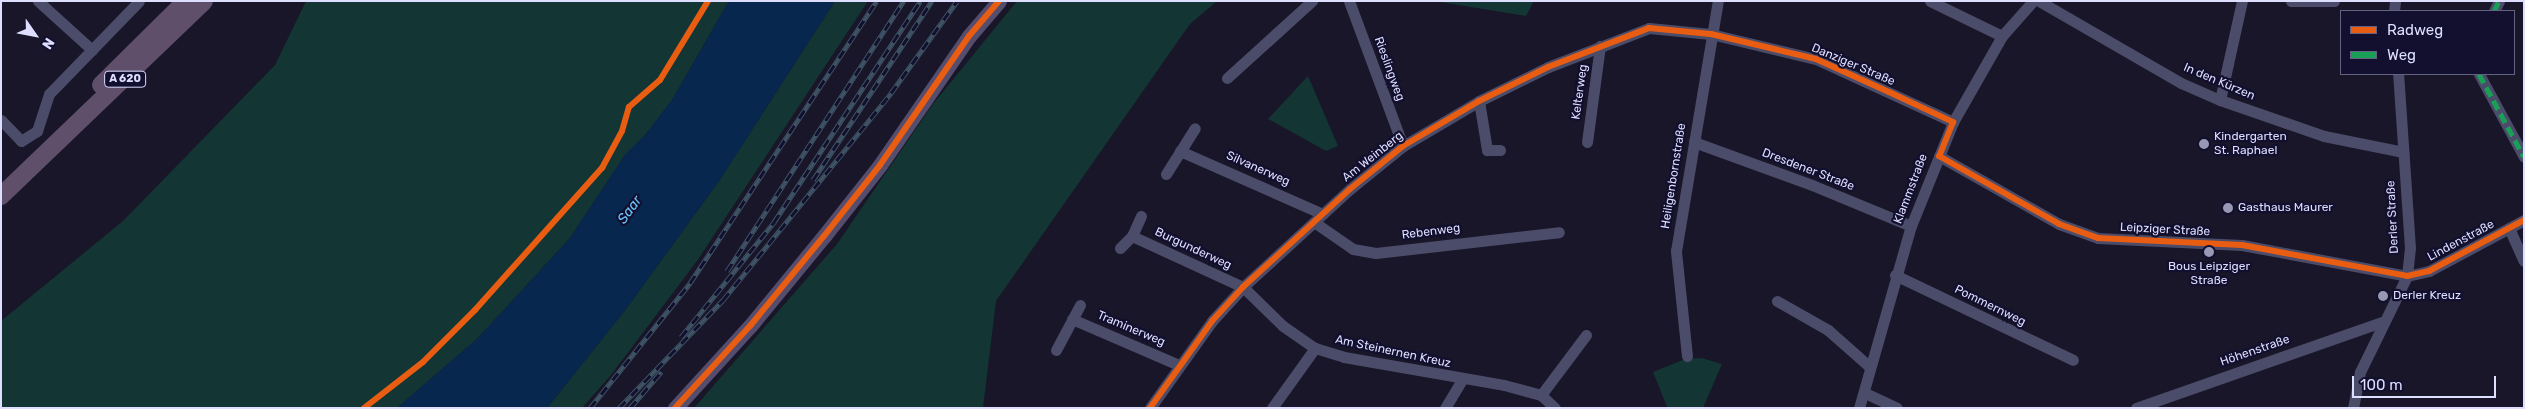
<!DOCTYPE html>
<html>
<head>
<meta charset="utf-8">
<style>
  body { margin:0 }
  #map { position:relative; width:2525px; height:409px; overflow:hidden; background:#181628; font-family:Rubik,sans-serif }
  div>[style] { position:absolute }
  [style*='--x'] { left:calc(var(--x)*1px); top:calc(var(--y)*1px); width:calc(var(--w)*1px); rotate:calc(var(--a)*1deg) }
  .green>* { inset:0; background:#133533 }
  .water>* { inset:0; background:#08274e }
  .minor>* { height:11px; margin:-5.5px; padding:0 5.5px; transform-origin:5.5px; border-radius:5.5px; background:#4b4c69 }
  .major>* { height:15px; margin:-7.5px; padding:0 7.5px; transform-origin:7.5px; border-radius:7.5px; background:#544d6e }
  .highway>* { height:18px; margin:-9px; padding:0 9px; transform-origin:9px; border-radius:9px; background:#5f4f6b }
  .rail>* { height:5px; margin-top:-2.5px; transform-origin:0; background:repeating-linear-gradient(90deg,#120f2f 0 9px,#3e5365 0 18px); box-sizing:border-box; border-block:1px solid #3e5365 }
  .quiet>* { height:5px; margin-top:-2.5px; transform-origin:0; background:repeating-linear-gradient(90deg,#1a9f57 0 10px,transparent 0 15px) }
  .cycleway>* { height:6px; margin:-3px; padding:0 3px; transform-origin:3px; border-radius:3px; background:#e95d12 }
  .dots>* { width:14px; height:14px; translate:-50% -50%; box-sizing:border-box; border:2px solid #120f2f; border-radius:50% }
  span { translate:-50% -50%; white-space:nowrap; text-align:center; line-height:1.15; -webkit-text-stroke:4.5px #120f2f; paint-order:stroke }
  .shield-label span { padding:1px 4px; background:#120f2f; border:1px solid; border-radius:4px; -webkit-text-stroke-width:0 }
  .shield-label { font-size:11px; color:#dedeff; font-weight:700 }
  .street-label { font-size:12px; color:#dedeff }
  .poi-label { font-size:12px; color:#dedeff }
  .left { translate:0 -50%; text-align:left }
  .water-label { font-size:14px; color:#6ccaff; font-style:italic }
  .frame { position:absolute; inset:0; border:2px solid #dedeff; pointer-events:none }
  .legend { position:absolute; left:2340px; top:10px; width:175px; height:65px; box-sizing:border-box; background:#120f2f; border:1px solid #646282; margin:0; padding:6px 9px; list-style:none; font-size:15px; color:#dedeff }
  .legend li { display:flex; align-items:center; gap:10px; height:25px }
  .legend b { width:25px; border:1px solid #646282 }
  .north { position:absolute; left:10px; top:10px; width:50px; height:50px; -webkit-text-stroke:4px #120f2f; paint-order:stroke; rotate:123deg; font-size:14px; font-weight:700; line-height:20px; text-align:center; color:#dedeff }
  .north::after { content:''; display:block; margin:auto; width:18px; height:22px; background:#dedeff; clip-path:polygon(50% 0,100% 100%,50% 72%,0 100%) }
  .scale { position:absolute; left:2352px; top:376px; width:144px; height:22px; box-sizing:border-box; border:2px solid #dedeff; border-top:0; padding-left:6px; font-size:15px; line-height:18px; white-space:nowrap; color:#dedeff; -webkit-text-stroke:4px #120f2f; paint-order:stroke }
</style>
</head>
<body>
<div id="map">
  <div class="green">
    <div style="clip-path:polygon(306px 1px,729px 1px,672px 100px,646px 134px,625px 155px,570px 238px,478px 338px,397px 408px,1px 408px,1px 321px,123px 221px,275px 65px)"></div>
    <div style="clip-path:polygon(835px 1px,868px 1px,697px 261px,611px 375px,582px 408px,547px 408px,626px 309px,719px 181px)"></div>
    <div style="clip-path:polygon(1017px 1px,1217px 1px,1190px 24px,996px 301px,983px 408px,694px 408px,837px 244px,933px 104px)"></div>
    <div style="clip-path:polygon(1434px 1px,1534px 1px,1526px 16px)"></div>
    <div style="clip-path:polygon(1308px 76px,1338px 146px,1326px 151px,1268px 119px)"></div>
    <div style="clip-path:polygon(1702px 358px,1722px 364px,1703px 408px,1667px 407px,1653px 372px,1685px 359px)"></div>
  </div>
  <div class="water">
    <div style="clip-path:polygon(729px 1px,835px 1px,719px 181px,626px 309px,547px 408px,397px 408px,478px 338px,570px 238px,625px 155px,646px 134px,672px 100px)"></div>
  </div>
  <div class="minor">
    <div style="--x:38;--y:1;--w:73;--a:42.2"></div>
    <div style="--x:1349;--y:1;--w:155;--a:69.6"></div>
    <div style="--x:1930;--y:1;--w:80;--a:25.9"></div>
    <div style="--x:2039;--y:1;--w:164;--a:30"></div>
    <div style="--x:2181;--y:83;--w:43;--a:23.6"></div>
    <div style="--x:2220;--y:100;--w:110;--a:19.1"></div>
    <div style="--x:2324;--y:136;--w:81;--a:11.4"></div>
    <div style="--x:2291;--y:1;--w:43;--a:0"></div>
    <div style="--x:2394;--y:11;--w:10;--a:-84"></div>
    <div style="--x:2494;--y:11;--w:11;--a:-63"></div>
    <div style="--x:2479;--y:74;--w:94;--a:61.5"></div>
    <div style="--x:1227;--y:78;--w:115;--a:-42.2"></div>
    <div style="--x:2220;--y:100;--w:101;--a:-77.5"></div>
    <div style="--x:1479;--y:101;--w:50;--a:80.7"></div>
    <div style="--x:1487;--y:150;--w:13;--a:0"></div>
    <div style="--x:1;--y:120;--w:29;--a:46"></div>
    <div style="--x:21;--y:141;--w:19;--a:-32"></div>
    <div style="--x:37;--y:131;--w:39;--a:-72"></div>
    <div style="--x:49;--y:94;--w:129;--a:-45.9"></div>
    <div style="--x:1587;--y:142;--w:97;--a:-82.3"></div>
    <div style="--x:1694;--y:142;--w:126;--a:20"></div>
    <div style="--x:1812;--y:185;--w:107;--a:22.5"></div>
    <div style="--x:1180;--y:151;--w:156;--a:23.8"></div>
    <div style="--x:1939;--y:156;--w:138;--a:29.5"></div>
    <div style="--x:2059;--y:224;--w:41;--a:19.7"></div>
    <div style="--x:2098;--y:238;--w:144;--a:2.8"></div>
    <div style="--x:2242;--y:245;--w:168;--a:10.6"></div>
    <div style="--x:2407;--y:276;--w:23;--a:-13"></div>
    <div style="--x:2429;--y:271;--w:108;--a:-28.2"></div>
    <div style="--x:1166;--y:174;--w:54;--a:-57.8"></div>
    <div style="--x:1314;--y:222;--w:47;--a:34.7"></div>
    <div style="--x:1353;--y:249;--w:23;--a:10"></div>
    <div style="--x:1376;--y:253;--w:184;--a:-6.5"></div>
    <div style="--x:2509;--y:228;--w:36;--a:66"></div>
    <div style="--x:1132;--y:236;--w:122;--a:24.7"></div>
    <div style="--x:1243;--y:287;--w:56;--a:44.3"></div>
    <div style="--x:1283;--y:326;--w:39;--a:35"></div>
    <div style="--x:1315;--y:348;--w:30;--a:17"></div>
    <div style="--x:1344;--y:357;--w:162;--a:9.9"></div>
    <div style="--x:1504;--y:385;--w:38;--a:15"></div>
    <div style="--x:1541;--y:395;--w:19;--a:43"></div>
    <div style="--x:1120;--y:248;--w:17;--a:-45"></div>
    <div style="--x:1132;--y:236;--w:22;--a:-66"></div>
    <div style="--x:1895;--y:275;--w:197;--a:25.5"></div>
    <div style="--x:1777;--y:301;--w:59;--a:29.6"></div>
    <div style="--x:1828;--y:330;--w:56;--a:41.4"></div>
    <div style="--x:1072;--y:319;--w:116;--a:23.3"></div>
    <div style="--x:1056;--y:350;--w:51;--a:-61.9"></div>
    <div style="--x:1687;--y:356;--w:106;--a:-96"></div>
    <div style="--x:1676;--y:251;--w:254;--a:-80.5"></div>
    <div style="--x:1865;--y:393;--w:35;--a:25"></div>
    <div style="--x:1541;--y:395;--w:75;--a:-53.1"></div>
    <div style="--x:1150;--y:408;--w:107;--a:-54.5"></div>
    <div style="--x:1212;--y:321;--w:46;--a:-47.6"></div>
    <div style="--x:1243;--y:287;--w:145;--a:-42.5"></div>
    <div style="--x:1350;--y:189;--w:68;--a:-39.1"></div>
    <div style="--x:1403;--y:146;--w:88;--a:-30.6"></div>
    <div style="--x:1479;--y:101;--w:77;--a:-26.2"></div>
    <div style="--x:1548;--y:67;--w:108;--a:-21.1"></div>
    <div style="--x:1649;--y:28;--w:62;--a:5.5"></div>
    <div style="--x:1711;--y:34;--w:108;--a:13.4"></div>
    <div style="--x:1816;--y:59;--w:151;--a:24.7"></div>
    <div style="--x:1272;--y:408;--w:74;--a:-54.4"></div>
    <div style="--x:1445;--y:408;--w:33;--a:-59"></div>
    <div style="--x:1859;--y:408;--w:189;--a:-74.1"></div>
    <div style="--x:1911;--y:226;--w:112;--a:-68"></div>
    <div style="--x:1953;--y:122;--w:99;--a:-60.3"></div>
    <div style="--x:2002;--y:36;--w:47;--a:-48.5"></div>
    <div style="--x:2136;--y:408;--w:263;--a:-19.3"></div>
    <div style="--x:2353;--y:408;--w:37;--a:-79"></div>
    <div style="--x:2360;--y:372;--w:107;--a:-63.9"></div>
    <div style="--x:2407;--y:276;--w:28;--a:-84"></div>
    <div style="--x:2410;--y:248;--w:174;--a:-93.9"></div>
  </div>
  <div class="major">
    <div style="--x:675;--y:408;--w:111;--a:-47.6"></div>
    <div style="--x:750;--y:326;--w:117;--a:-50.6"></div>
    <div style="--x:824;--y:236;--w:90;--a:-51.7"></div>
    <div style="--x:880;--y:165;--w:157;--a:-55.4"></div>
    <div style="--x:969;--y:36;--w:46;--a:-49.4"></div>
  </div>
  <div class="highway">
    <div style="--x:101;--y:85;--w:120;--a:-44.7"></div>
    <div style="--x:1;--y:196;--w:281;--a:-43.8"></div>
  </div>
  <div class="rail">
    <div style="--x:813;--y:180;--w:215;--a:-56.4"></div>
    <div style="--x:727;--y:271;--w:323;--a:-56.8"></div>
    <div style="--x:681;--y:337;--w:148;--a:-51"></div>
    <div style="--x:774;--y:222;--w:265;--a:-56.5"></div>
    <div style="--x:590;--y:408;--w:160;--a:-51.3"></div>
    <div style="--x:690;--y:283;--w:338;--a:-56.5"></div>
    <div style="--x:619;--y:408;--w:150;--a:-46.1"></div>
    <div style="--x:723;--y:300;--w:267;--a:-50.9"></div>
    <div style="--x:891;--y:93;--w:113;--a:-54.3"></div>
    <div style="--x:630;--y:408;--w:48;--a:-49.3"></div>
  </div>
  <div class="quiet">
    <div style="--x:2494;--y:11;--w:11;--a:-63"></div>
    <div style="--x:2479;--y:74;--w:94;--a:61.5"></div>
  </div>
  <div class="cycleway">
    <div style="--x:364;--y:408;--w:75;--a:-37.9"></div>
    <div style="--x:423;--y:362;--w:74;--a:-45"></div>
    <div style="--x:475;--y:310;--w:191;--a:-48.2"></div>
    <div style="--x:602;--y:168;--w:42;--a:-61.6"></div>
    <div style="--x:622;--y:131;--w:25;--a:-74"></div>
    <div style="--x:629;--y:107;--w:41;--a:-41.1"></div>
    <div style="--x:660;--y:80;--w:92;--a:-58.7"></div>
    <div style="--x:675;--y:408;--w:111;--a:-47.6"></div>
    <div style="--x:750;--y:326;--w:117;--a:-50.6"></div>
    <div style="--x:824;--y:236;--w:90;--a:-51.7"></div>
    <div style="--x:880;--y:165;--w:157;--a:-55.4"></div>
    <div style="--x:969;--y:36;--w:46;--a:-49.4"></div>
    <div style="--x:1150;--y:408;--w:107;--a:-54.5"></div>
    <div style="--x:1212;--y:321;--w:46;--a:-47.6"></div>
    <div style="--x:1243;--y:287;--w:145;--a:-42.5"></div>
    <div style="--x:1350;--y:189;--w:68;--a:-39.1"></div>
    <div style="--x:1403;--y:146;--w:88;--a:-30.6"></div>
    <div style="--x:1479;--y:101;--w:77;--a:-26.2"></div>
    <div style="--x:1548;--y:67;--w:108;--a:-21.1"></div>
    <div style="--x:1649;--y:28;--w:62;--a:5.5"></div>
    <div style="--x:1711;--y:34;--w:108;--a:13.4"></div>
    <div style="--x:1816;--y:59;--w:80;--a:24.3"></div>
    <div style="--x:1889;--y:92;--w:71;--a:25.1"></div>
    <div style="--x:1953;--y:122;--w:37;--a:112"></div>
    <div style="--x:1939;--y:156;--w:138;--a:29.5"></div>
    <div style="--x:2059;--y:224;--w:41;--a:19.7"></div>
    <div style="--x:2098;--y:238;--w:144;--a:2.8"></div>
    <div style="--x:2242;--y:245;--w:168;--a:10.6"></div>
    <div style="--x:2407;--y:276;--w:23;--a:-13"></div>
    <div style="--x:2429;--y:271;--w:108;--a:-28.2"></div>
  </div>
  <div class="dots">
    <div style="left:2204px;top:144px;background:#9998b4"></div>
    <div style="left:2228px;top:208px;background:#9998b4"></div>
    <div style="left:2209px;top:252px;background:#9998b4"></div>
    <div style="left:2383px;top:296px;background:#9998b4"></div>
  </div>
  <div class="shield-label">
    <span style="left:125px;top:79px">A 620</span>
  </div>
  <div class="street-label">
    <span style="left:1853px;top:65px;rotate:23deg">Danziger Straße</span>
    <span style="left:1389px;top:69px;rotate:70deg">Rieslingweg</span>
    <span style="left:2219px;top:82px;rotate:23deg">In den Kürzen</span>
    <span style="left:1580px;top:92px;rotate:-82deg">Kelterweg</span>
    <span style="left:1373px;top:157px;rotate:-38deg">Am Weinberg</span>
    <span style="left:1258px;top:169px;rotate:24deg">Silvanerweg</span>
    <span style="left:1808px;top:170px;rotate:21deg">Dresdener Straße</span>
    <span style="left:1674px;top:176px;rotate:-81deg">Heiligenbornstraße</span>
    <span style="left:1911px;top:189px;rotate:-69deg">Klammstraße</span>
    <span style="left:2393px;top:217px;rotate:-93deg">Derler Straße</span>
    <span style="left:2165px;top:230px;rotate:3deg">Leipziger Straße</span>
    <span style="left:1431px;top:232px;rotate:-7deg">Rebenweg</span>
    <span style="left:2461px;top:241px;rotate:-28deg">Lindenstraße</span>
    <span style="left:1193px;top:249px;rotate:25deg">Burgunderweg</span>
    <span style="left:1990px;top:306px;rotate:26deg">Pommernweg</span>
    <span style="left:1131px;top:329px;rotate:23deg">Traminerweg</span>
    <span style="left:2255px;top:351px;rotate:-19deg">Höhenstraße</span>
    <span style="left:1393px;top:352px;rotate:12deg">Am Steinernen Kreuz</span>
  </div>
  <div class="poi-label">
    <span class="left" style="left:2214px;top:144px">Kindergarten<br>St. Raphael</span>
    <span class="left" style="left:2238px;top:208px">Gasthaus Maurer</span>
    <span style="left:2209px;top:274px">Bous Leipziger<br>Straße</span>
    <span class="left" style="left:2393px;top:296px">Derler Kreuz</span>
  </div>
  <div class="water-label">
    <span style="left:630px;top:210px;rotate:-54deg">Saar</span>
  </div>
  <div class="frame"></div>
  <ul class="legend">
  <li><b style="height:6px;background:#e95d12"></b>Radweg</li>
  <li><b style="height:6px;background:#1a9f57"></b>Weg</li>
  </ul>
  <div class="north">N</div>
  <div class="scale">100 m</div>
</div>
</body>
</html>
